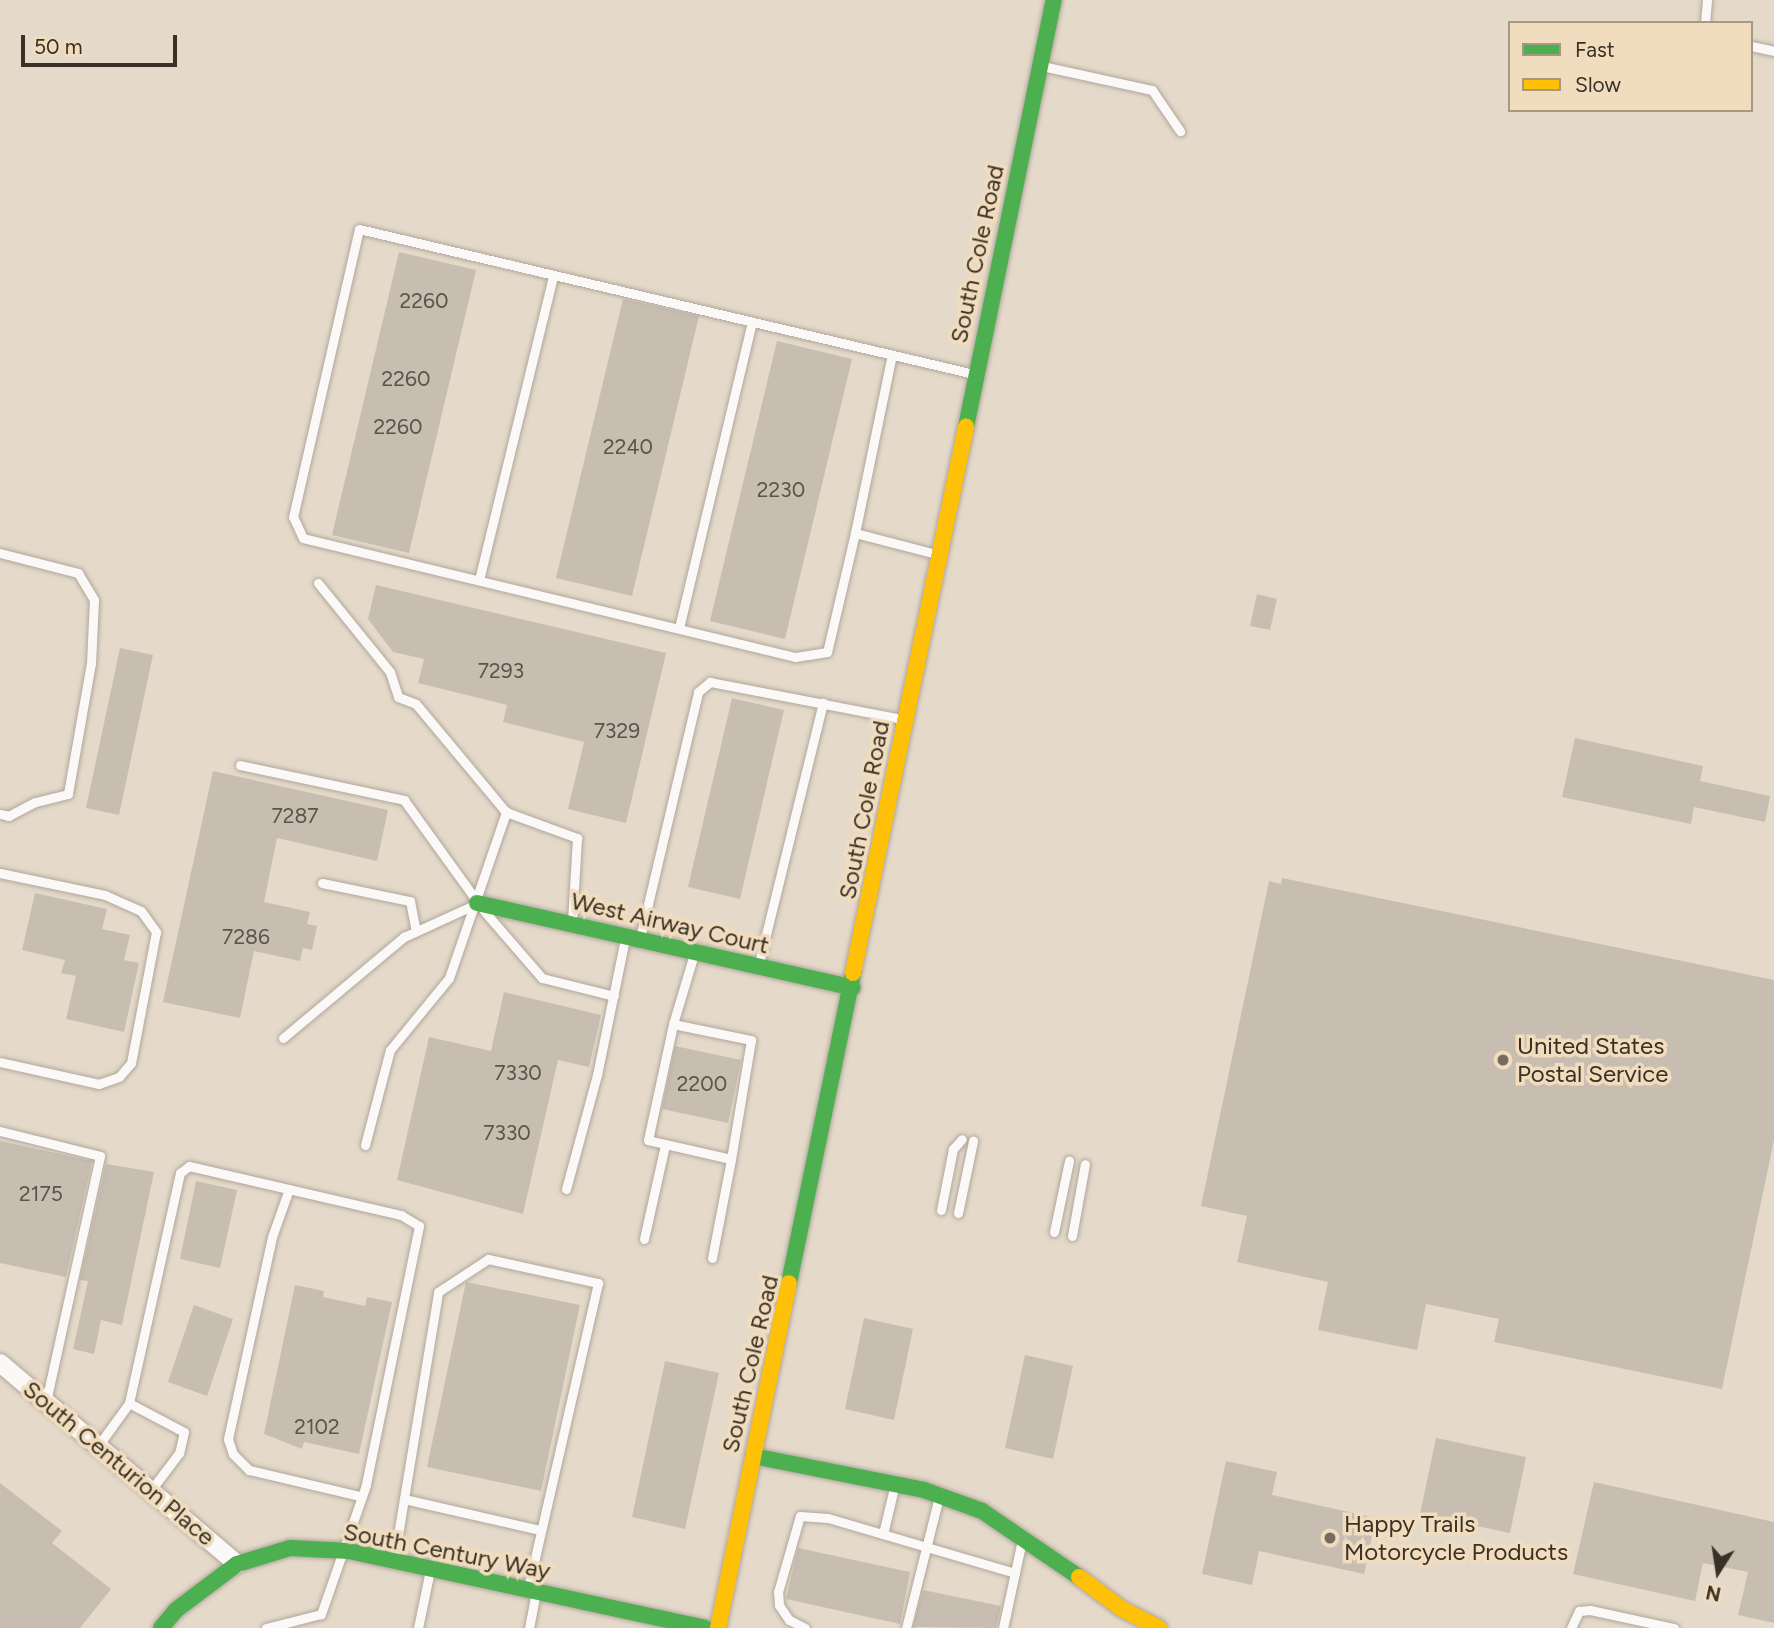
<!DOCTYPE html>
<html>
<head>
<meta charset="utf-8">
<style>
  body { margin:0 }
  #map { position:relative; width:1774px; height:1628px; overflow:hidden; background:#e5daca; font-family:Figtree,sans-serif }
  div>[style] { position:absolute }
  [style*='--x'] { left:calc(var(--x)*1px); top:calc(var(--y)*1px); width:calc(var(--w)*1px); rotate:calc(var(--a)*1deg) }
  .building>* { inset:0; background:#c7beb1 }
  .roads { filter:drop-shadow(0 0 2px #b0a79b) drop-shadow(0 0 2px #b0a79b) }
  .lane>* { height:9px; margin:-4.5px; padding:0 4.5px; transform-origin:4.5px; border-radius:4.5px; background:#fbf9f7 }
  .street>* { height:18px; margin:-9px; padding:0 9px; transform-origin:9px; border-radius:9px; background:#fbf9f7 }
  .fast>* { height:16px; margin:-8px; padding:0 8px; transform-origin:8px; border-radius:8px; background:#4caf50 }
  .slow>* { height:16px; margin:-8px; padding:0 8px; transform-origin:8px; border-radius:8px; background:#ffc107 }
  .dots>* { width:19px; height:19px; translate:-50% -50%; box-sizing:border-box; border:4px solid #f1dcbe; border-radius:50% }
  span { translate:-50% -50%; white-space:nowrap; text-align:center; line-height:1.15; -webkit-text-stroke:7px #f1dcbe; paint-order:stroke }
  .number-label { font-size:21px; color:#5c5448 }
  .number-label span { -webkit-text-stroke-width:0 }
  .street-label { font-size:24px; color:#393125 }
  .poi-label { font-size:24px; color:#393125 }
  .left { translate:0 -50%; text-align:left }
  .legend { position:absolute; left:1508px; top:21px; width:245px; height:91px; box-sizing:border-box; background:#f1dcbe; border:2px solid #a79881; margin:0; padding:9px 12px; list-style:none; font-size:21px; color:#393125 }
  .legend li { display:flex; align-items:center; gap:14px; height:35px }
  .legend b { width:35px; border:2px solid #a79881 }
  .north { position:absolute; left:1683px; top:1537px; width:70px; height:70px; -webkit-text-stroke:5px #f1dcbe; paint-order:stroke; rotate:192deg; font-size:19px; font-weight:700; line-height:28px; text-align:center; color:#393125 }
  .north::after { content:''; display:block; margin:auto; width:24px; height:32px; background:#393125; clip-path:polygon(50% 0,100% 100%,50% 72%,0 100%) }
  .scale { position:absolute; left:21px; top:35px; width:156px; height:32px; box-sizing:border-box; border:4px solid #393125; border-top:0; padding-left:9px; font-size:21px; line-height:24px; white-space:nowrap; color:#393125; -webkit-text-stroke:5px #f1dcbe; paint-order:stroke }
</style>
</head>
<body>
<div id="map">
  <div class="building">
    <div style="clip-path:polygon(399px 252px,476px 270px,409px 553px,332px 535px)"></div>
    <div style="clip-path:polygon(623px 299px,699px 316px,632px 596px,556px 578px)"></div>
    <div style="clip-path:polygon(777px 341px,852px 359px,785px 639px,710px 621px)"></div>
    <div style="clip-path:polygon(376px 585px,666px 653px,626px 823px,568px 809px,584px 742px,503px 722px,507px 705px,418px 683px,424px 659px,393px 652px,368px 619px)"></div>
    <div style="clip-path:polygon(1257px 594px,1277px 599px,1270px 630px,1250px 626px)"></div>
    <div style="clip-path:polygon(120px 648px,153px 655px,119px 815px,86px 808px)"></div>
    <div style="clip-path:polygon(732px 698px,784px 710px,740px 899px,688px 887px)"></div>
    <div style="clip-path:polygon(1575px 738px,1703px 766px,1700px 781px,1770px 796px,1765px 822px,1694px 807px,1691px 824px,1562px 797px)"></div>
    <div style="clip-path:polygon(213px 771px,388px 810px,377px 861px,277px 838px,264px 902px,310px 912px,307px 924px,317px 926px,312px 950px,303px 948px,300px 961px,254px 951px,240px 1018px,163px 1002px)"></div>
    <div style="clip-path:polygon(1282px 878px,1774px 980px,1774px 1140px,1722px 1389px,1494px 1342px,1499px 1319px,1426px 1304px,1417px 1350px,1318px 1330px,1328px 1282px,1237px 1262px,1247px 1216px,1201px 1206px,1269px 881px,1281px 884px)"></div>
    <div style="clip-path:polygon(35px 893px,107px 909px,102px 929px,130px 935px,124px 960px,139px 963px,124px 1032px,66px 1019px,76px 976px,61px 973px,65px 960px,22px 950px)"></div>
    <div style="clip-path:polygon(504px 992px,601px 1015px,589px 1067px,558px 1060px,523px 1214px,397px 1180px,429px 1037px,491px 1051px)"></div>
    <div style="clip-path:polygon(675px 1046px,741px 1060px,728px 1123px,662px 1109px)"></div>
    <div style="clip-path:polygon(0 1141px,92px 1161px,66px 1277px,0 1263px)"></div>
    <div style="clip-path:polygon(106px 1164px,154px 1172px,122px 1325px,101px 1320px,94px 1354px,73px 1349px,88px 1281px,80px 1280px)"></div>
    <div style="clip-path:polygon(196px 1181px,237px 1190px,220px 1268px,180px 1259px)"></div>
    <div style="clip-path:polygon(466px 1282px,580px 1305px,541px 1491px,427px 1467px)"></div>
    <div style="clip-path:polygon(295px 1285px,324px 1291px,323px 1297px,365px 1306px,367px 1297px,392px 1302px,359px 1454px,304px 1442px,302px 1449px,264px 1434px)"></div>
    <div style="clip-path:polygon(194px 1305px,233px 1319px,207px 1396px,168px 1382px)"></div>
    <div style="clip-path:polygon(864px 1318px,913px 1329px,894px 1420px,845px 1409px)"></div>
    <div style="clip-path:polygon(1025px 1355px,1073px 1366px,1053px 1459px,1005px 1448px)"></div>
    <div style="clip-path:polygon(665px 1361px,719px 1373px,685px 1529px,632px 1517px)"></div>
    <div style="clip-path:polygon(1436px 1438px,1526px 1457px,1510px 1533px,1420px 1514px)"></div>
    <div style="clip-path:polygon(1226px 1461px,1277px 1472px,1272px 1495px,1376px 1518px,1364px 1574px,1259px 1551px,1252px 1585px,1202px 1574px)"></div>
    <div style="clip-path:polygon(1594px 1482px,1774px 1522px,1774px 1623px,1738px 1615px,1748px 1572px,1703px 1563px,1695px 1601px,1573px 1574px)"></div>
    <div style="clip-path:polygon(0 1483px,62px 1531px,52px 1543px,111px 1589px,80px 1628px,0 1628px)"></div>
    <div style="clip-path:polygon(798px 1548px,910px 1572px,900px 1624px,786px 1599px)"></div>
    <div style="clip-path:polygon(923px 1590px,1001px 1606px,996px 1628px,913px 1627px)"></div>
  </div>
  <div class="roads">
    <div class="lane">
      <div style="--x:1705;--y:23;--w:23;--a:-85"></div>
      <div style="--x:1751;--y:46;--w:24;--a:12"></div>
      <div style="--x:1042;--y:66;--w:113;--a:12.3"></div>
      <div style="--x:1152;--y:90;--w:50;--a:55.7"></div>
      <div style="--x:855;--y:533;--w:182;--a:-78.3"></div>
      <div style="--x:0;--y:553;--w:81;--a:14.4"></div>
      <div style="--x:78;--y:573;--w:31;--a:59"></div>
      <div style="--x:94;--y:600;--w:63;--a:92.7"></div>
      <div style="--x:91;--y:663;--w:133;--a:100"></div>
      <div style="--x:68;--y:794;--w:34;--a:166"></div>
      <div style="--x:35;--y:802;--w:30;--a:152"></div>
      <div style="--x:9;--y:816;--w:9;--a:-167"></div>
      <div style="--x:936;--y:554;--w:84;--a:-165.5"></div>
      <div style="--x:855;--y:533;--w:122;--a:103.2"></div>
      <div style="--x:827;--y:652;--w:32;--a:171"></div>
      <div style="--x:795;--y:657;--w:506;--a:-166.4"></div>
      <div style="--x:303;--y:538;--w:23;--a:-115"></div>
      <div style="--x:293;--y:517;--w:295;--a:-77.1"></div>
      <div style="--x:359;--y:229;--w:632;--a:13.27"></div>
      <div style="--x:479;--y:580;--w:313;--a:-76.3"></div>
      <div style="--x:318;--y:583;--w:114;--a:51"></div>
      <div style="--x:390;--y:672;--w:26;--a:72"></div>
      <div style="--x:398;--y:697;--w:19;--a:21"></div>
      <div style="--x:416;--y:704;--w:141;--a:50.2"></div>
      <div style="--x:506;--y:812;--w:76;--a:20.1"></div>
      <div style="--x:577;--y:838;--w:85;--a:93.4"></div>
      <div style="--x:679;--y:628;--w:315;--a:-76.6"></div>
      <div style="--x:240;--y:765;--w:168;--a:12"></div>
      <div style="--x:404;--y:800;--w:123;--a:54.2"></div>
      <div style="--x:0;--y:873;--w:107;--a:11.8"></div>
      <div style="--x:105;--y:895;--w:39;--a:24"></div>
      <div style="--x:141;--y:911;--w:26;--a:54"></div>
      <div style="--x:156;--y:932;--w:133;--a:100.8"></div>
      <div style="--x:131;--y:1063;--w:18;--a:131"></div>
      <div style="--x:119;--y:1077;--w:21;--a:161"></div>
      <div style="--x:99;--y:1084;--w:101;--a:-167.5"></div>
      <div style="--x:322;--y:883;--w:90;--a:11.6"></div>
      <div style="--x:410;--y:901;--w:31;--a:79"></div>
      <div style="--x:484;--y:911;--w:89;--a:49.1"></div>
      <div style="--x:542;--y:978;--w:74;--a:14"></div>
      <div style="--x:640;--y:938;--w:253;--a:-76.7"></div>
      <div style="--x:698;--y:692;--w:16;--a:-40"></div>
      <div style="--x:710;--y:682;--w:197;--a:10.9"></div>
      <div style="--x:759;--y:963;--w:268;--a:-76.2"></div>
      <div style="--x:673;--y:1024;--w:80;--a:11.6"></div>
      <div style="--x:751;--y:1040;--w:121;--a:99.5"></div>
      <div style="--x:731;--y:1159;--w:85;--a:-167.1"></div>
      <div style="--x:648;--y:1140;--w:119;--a:-77.8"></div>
      <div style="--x:673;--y:1024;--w:73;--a:-73.3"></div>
      <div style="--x:283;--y:1038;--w:158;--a:-39.9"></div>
      <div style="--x:404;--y:937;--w:79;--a:-24.6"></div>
      <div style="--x:0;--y:1131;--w:103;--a:14"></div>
      <div style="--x:100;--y:1156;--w:252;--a:102.4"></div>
      <div style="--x:365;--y:1145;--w:98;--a:-75.3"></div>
      <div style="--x:390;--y:1050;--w:93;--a:-50.7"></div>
      <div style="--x:449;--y:978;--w:176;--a:-71"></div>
      <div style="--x:289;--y:1189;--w:51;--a:109.5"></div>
      <div style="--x:272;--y:1237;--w:207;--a:102.3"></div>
      <div style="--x:228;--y:1439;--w:16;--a:72"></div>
      <div style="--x:233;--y:1454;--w:23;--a:45"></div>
      <div style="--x:249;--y:1470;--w:114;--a:13.2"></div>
      <div style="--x:566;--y:1189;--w:118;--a:-74.8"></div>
      <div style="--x:597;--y:1075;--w:140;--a:-78.4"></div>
      <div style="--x:941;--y:1210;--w:62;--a:-78.9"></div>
      <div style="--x:953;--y:1149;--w:13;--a:-48"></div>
      <div style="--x:958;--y:1213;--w:74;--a:-78.2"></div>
      <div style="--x:1054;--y:1232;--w:73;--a:-78.1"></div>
      <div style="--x:1072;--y:1236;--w:73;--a:-79.8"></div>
      <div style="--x:644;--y:1239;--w:96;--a:-77.4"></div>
      <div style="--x:712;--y:1258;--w:101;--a:-79.1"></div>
      <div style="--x:129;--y:1403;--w:62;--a:27.8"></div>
      <div style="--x:184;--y:1432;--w:22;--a:103"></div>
      <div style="--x:179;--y:1453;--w:46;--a:127.1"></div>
      <div style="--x:98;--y:1446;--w:53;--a:-54.2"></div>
      <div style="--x:129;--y:1403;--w:236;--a:-77.5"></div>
      <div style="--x:180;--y:1173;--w:11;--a:-38"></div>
      <div style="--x:189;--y:1166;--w:218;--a:13"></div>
      <div style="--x:401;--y:1215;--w:21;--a:31"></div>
      <div style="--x:419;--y:1226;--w:264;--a:101.6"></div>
      <div style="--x:366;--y:1485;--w:137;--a:109.2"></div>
      <div style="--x:321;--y:1614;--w:57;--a:165.7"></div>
      <div style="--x:404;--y:1499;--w:140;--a:12.8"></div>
      <div style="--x:883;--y:1534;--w:47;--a:-76.6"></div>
      <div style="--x:394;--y:1559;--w:271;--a:-80.6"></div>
      <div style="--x:438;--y:1292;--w:60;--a:-33.4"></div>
      <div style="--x:488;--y:1259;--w:113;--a:12.3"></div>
      <div style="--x:598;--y:1283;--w:313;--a:102.9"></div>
      <div style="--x:418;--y:1628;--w:59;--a:-78.3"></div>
      <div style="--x:529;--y:1628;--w:36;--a:-79"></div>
      <div style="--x:805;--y:1628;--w:18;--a:-153"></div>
      <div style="--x:789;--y:1620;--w:18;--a:-124"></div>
      <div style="--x:779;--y:1605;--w:13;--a:-94"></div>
      <div style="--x:778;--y:1592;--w:79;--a:-73.9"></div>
      <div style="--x:800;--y:1516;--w:28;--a:4"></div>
      <div style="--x:828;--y:1518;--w:195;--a:16.4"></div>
      <div style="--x:906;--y:1628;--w:135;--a:-75.9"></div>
      <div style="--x:1003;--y:1628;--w:90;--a:-77.8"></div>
      <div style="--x:1571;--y:1628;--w:19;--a:-65"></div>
      <div style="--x:1579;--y:1611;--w:11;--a:-5"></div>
      <div style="--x:1590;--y:1610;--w:86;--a:12.1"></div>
    </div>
    <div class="street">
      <div style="--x:0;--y:1363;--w:311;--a:40.3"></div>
    </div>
    <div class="fast">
      <div style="--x:966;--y:427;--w:436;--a:-78.4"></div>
      <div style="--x:477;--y:903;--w:385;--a:12.7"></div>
      <div style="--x:789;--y:1283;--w:317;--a:-78.3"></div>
      <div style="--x:753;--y:1456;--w:174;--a:11.2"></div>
      <div style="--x:924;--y:1490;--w:62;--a:19.9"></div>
      <div style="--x:982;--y:1511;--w:117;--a:34.2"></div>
      <div style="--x:161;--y:1628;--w:23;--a:-50"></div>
      <div style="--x:176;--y:1610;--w:76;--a:-37"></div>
      <div style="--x:237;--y:1564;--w:55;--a:-16.8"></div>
      <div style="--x:290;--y:1548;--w:59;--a:2.9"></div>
      <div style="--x:349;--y:1551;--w:364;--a:12.2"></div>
    </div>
    <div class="slow">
      <div style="--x:853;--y:973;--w:558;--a:-78.31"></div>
      <div style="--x:1079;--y:1577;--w:54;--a:36.7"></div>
      <div style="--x:1122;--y:1609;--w:42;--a:27.2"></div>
      <div style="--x:718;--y:1628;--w:352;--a:-78.4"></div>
    </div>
  </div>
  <div class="dots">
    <div style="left:1503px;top:1060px;background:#756c5f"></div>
    <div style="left:1330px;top:1538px;background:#756c5f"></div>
  </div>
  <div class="number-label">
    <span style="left:424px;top:301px">2260</span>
    <span style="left:406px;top:379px">2260</span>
    <span style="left:398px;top:427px">2260</span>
    <span style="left:628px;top:447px">2240</span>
    <span style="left:781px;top:490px">2230</span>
    <span style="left:501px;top:671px">7293</span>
    <span style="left:617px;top:731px">7329</span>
    <span style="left:295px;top:816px">7287</span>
    <span style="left:246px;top:937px">7286</span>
    <span style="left:518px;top:1073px">7330</span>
    <span style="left:702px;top:1084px">2200</span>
    <span style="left:507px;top:1133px">7330</span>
    <span style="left:41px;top:1194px">2175</span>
    <span style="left:317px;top:1427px">2102</span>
  </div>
  <div class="street-label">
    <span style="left:977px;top:254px;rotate:-78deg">South Cole Road</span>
    <span style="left:864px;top:810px;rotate:-79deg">South Cole Road</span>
    <span style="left:670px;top:923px;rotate:13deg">West Airway Court</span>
    <span style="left:750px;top:1364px;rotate:-77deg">South Cole Road</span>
    <span style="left:119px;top:1463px;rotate:40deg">South Centurion Place</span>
    <span style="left:447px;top:1551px;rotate:11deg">South Century Way</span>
  </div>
  <div class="poi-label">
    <span class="left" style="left:1517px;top:1060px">United States<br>Postal Service</span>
    <span class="left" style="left:1344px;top:1538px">Happy Trails<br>Motorcycle Products</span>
  </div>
  <ul class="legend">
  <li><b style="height:9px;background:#4caf50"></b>Fast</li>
  <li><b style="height:9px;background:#ffc107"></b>Slow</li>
  </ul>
  <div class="north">N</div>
  <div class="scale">50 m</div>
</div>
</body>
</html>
